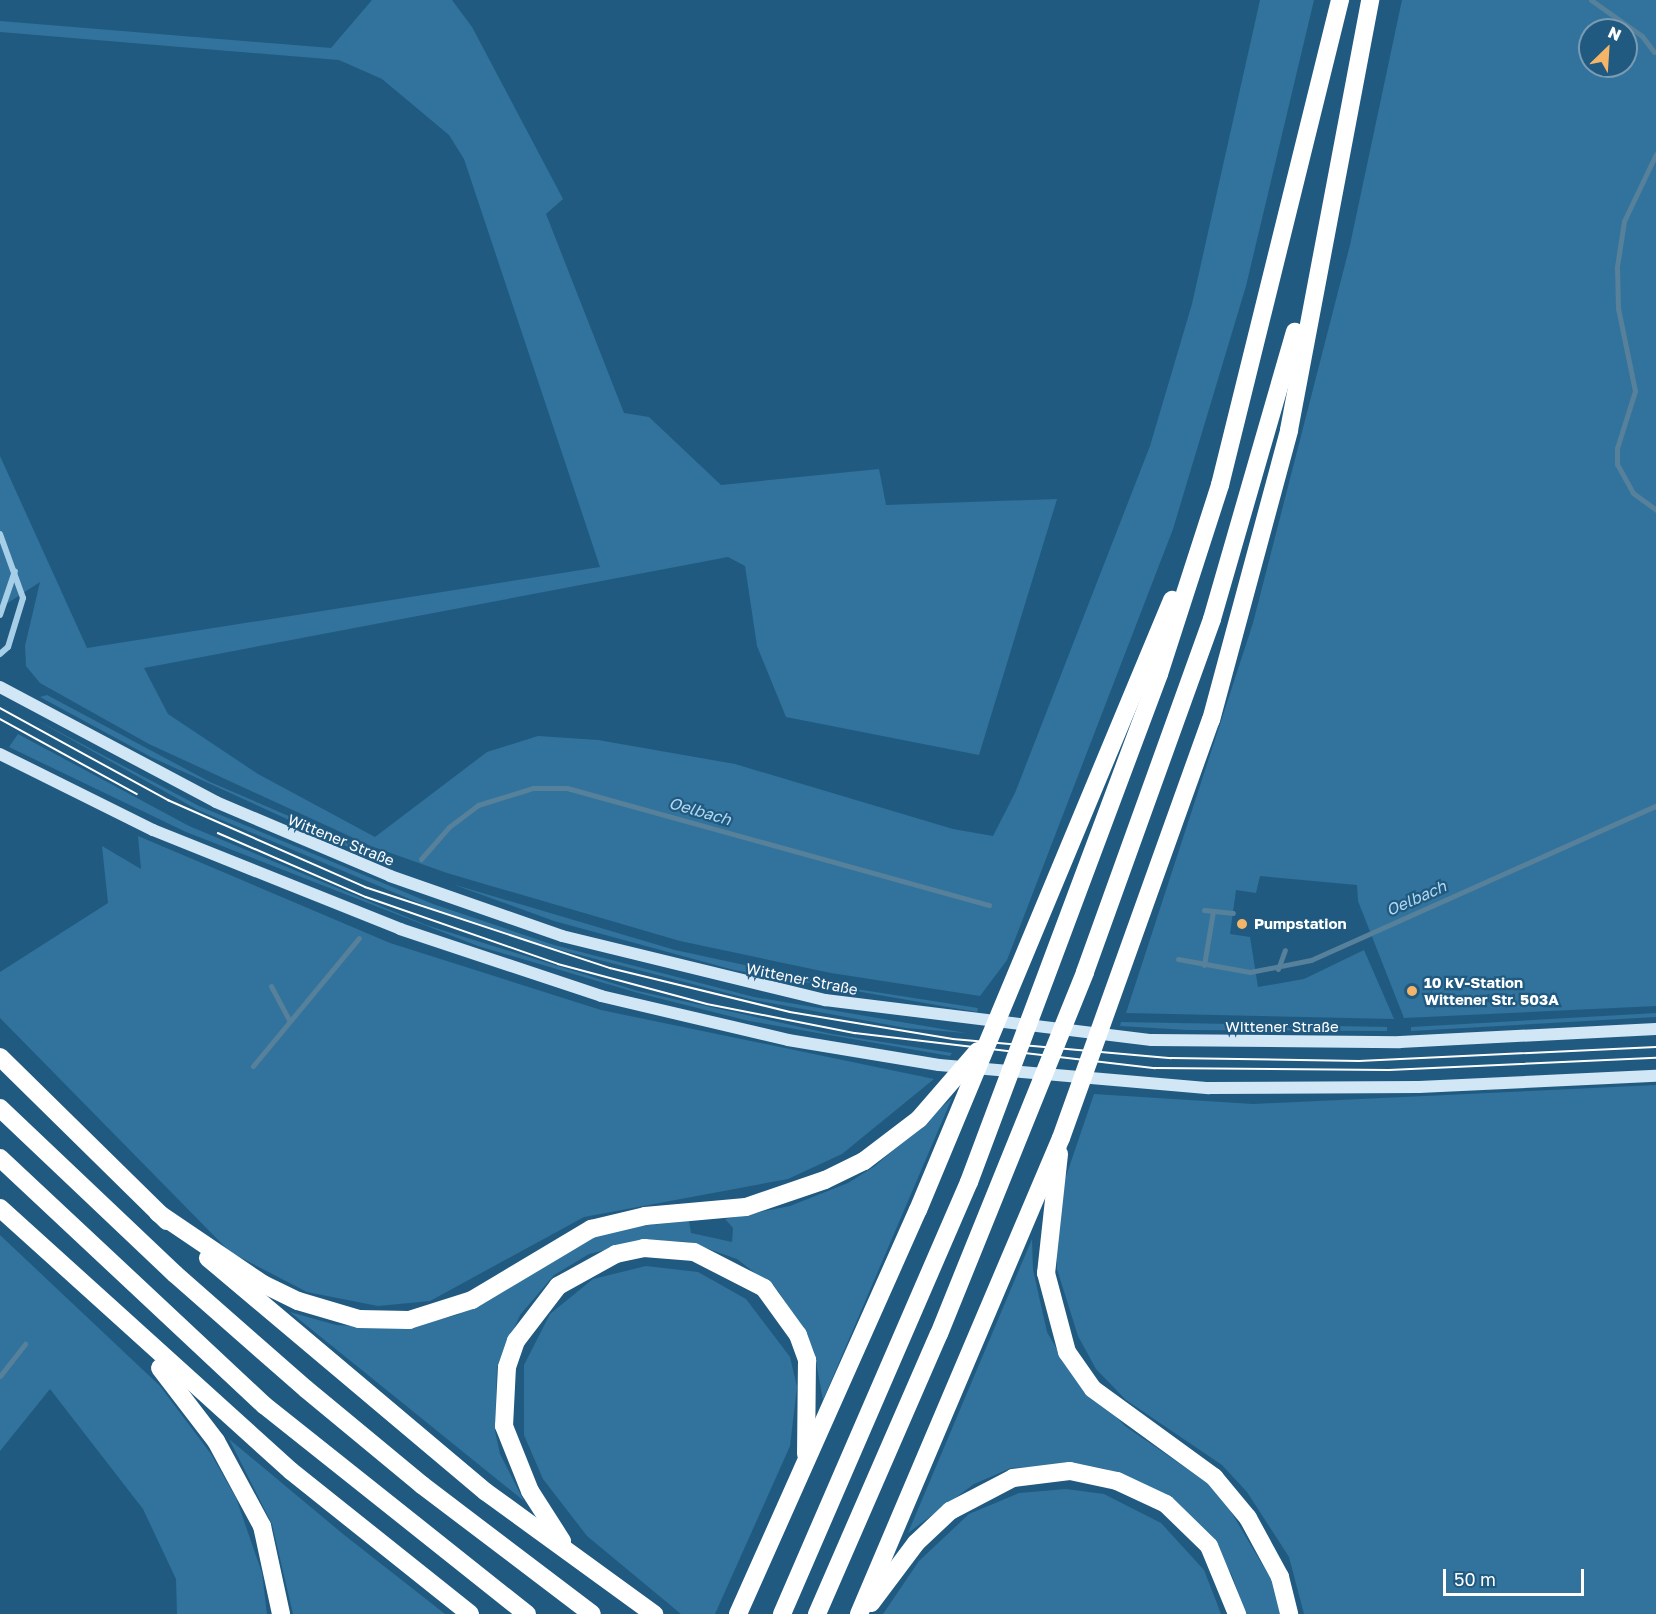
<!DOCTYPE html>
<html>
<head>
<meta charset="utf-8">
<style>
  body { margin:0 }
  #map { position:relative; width:1656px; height:1614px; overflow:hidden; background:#215a80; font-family:"Golos Text",sans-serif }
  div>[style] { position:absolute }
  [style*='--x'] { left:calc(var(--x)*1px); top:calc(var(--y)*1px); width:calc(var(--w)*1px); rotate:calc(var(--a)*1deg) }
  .green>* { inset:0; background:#31739c }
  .stream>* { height:5px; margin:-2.5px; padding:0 2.5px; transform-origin:2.5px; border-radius:2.5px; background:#57809a }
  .minor>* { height:6px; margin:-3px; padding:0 3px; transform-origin:3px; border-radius:3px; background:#a7cee7 }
  .secondary>* { height:12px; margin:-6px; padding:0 6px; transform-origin:6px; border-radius:6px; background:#d1e7f6 }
  .motorway>* { height:18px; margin:-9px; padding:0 9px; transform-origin:9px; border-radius:9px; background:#fff }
  .tram>* { height:1.5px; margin:-0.75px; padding:0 0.75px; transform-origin:0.75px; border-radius:0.75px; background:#fff }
  .dots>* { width:16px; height:16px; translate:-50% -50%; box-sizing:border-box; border:3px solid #215a80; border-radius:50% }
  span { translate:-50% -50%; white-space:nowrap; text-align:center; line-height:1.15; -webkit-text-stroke:4.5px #215a80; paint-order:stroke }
  .street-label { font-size:15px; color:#fff }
  .poi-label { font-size:15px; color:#fff; font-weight:700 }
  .left { translate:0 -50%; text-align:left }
  .water-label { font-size:16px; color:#b2d8ef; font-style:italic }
  .north { position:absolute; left:1578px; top:18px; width:60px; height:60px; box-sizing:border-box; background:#215a80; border:2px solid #7a9cb3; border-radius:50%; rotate:25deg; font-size:16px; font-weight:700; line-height:24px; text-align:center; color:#fff }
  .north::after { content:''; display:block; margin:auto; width:21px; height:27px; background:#f4b568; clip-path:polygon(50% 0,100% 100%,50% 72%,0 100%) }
  .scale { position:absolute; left:1443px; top:1569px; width:141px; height:27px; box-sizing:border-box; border:3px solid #fff; border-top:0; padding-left:8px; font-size:18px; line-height:21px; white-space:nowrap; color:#fff; -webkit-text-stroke:4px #215a80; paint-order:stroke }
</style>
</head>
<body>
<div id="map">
  <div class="green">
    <div style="clip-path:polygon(372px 0,452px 0,472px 27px,563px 199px,546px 214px,624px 413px,649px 417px,721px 485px,879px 469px,886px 505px,1057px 499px,979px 755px,786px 717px,757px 646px,745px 566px,728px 557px,144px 668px,168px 714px,258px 774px,375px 837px,487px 752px,538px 736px,598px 740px,735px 764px,953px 829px,993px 836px,1015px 793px,1150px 446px,1192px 304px,1260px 0,1314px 0,1246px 286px,1173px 529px,1007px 960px,980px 996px,831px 973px,680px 941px,447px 873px,371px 846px,149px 744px,40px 683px,26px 666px,25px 646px,40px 582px,0 608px,0 456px,87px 648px,600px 567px,464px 159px,449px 135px,382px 79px,339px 60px,0 32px,0 21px,331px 48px)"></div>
    <div style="clip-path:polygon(evenodd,1402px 0,1656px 0,1656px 1006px,1404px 1018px,1358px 901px,1357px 885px,1260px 876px,1256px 893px,1236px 890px,1230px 934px,1250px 937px,1258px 987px,1304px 979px,1364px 950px,1394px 1019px,1126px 1013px,1253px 623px,1350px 245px,1402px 0,1590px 30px,1626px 30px,1626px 66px,1590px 66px,1590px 30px)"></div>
    <div style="clip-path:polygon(47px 695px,210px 782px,379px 855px,377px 860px,151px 757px,40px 697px)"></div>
    <div style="clip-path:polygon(29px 716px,199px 806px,433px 904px,554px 945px,754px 997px,966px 1033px,906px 1028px,754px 1000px,553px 948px,431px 908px,198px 810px)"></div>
    <div style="clip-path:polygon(18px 734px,189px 826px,426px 925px,638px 991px,832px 1034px,952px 1053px,950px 1056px,749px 1021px,638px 993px,478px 946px,186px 832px,9px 747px)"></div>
    <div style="clip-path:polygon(138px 836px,390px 943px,601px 1010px,934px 1079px,842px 1154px,788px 1179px,584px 1217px,430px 1301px,378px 1306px,307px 1292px,230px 1252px,0 1018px,0 972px,108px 903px,102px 846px,141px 869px)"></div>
    <div style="clip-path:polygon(452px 884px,675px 950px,856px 989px,978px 1008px,977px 1012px,734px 970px,554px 921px)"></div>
    <div style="clip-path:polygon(1656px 1013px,1656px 1017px,1411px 1031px,1411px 1027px)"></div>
    <div style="clip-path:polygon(1121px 1022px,1387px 1027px,1387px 1031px,1187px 1030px,1120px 1026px)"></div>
    <div style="clip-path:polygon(1656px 1085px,1656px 1614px,1304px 1614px,1289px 1557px,1247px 1492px,1222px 1465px,1126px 1400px,1096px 1369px,1078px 1336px,1057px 1269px,1057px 1232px,1061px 1191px,1094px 1094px,1253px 1104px)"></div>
    <div style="clip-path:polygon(952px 1098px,823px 1400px,814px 1351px,803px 1328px,778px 1291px,737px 1259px,689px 1242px,647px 1240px,589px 1254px,554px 1275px,520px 1315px,497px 1367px,495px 1431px,500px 1454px,524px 1501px,290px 1312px,336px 1325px,405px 1328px,457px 1315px,593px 1236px,619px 1228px,689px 1221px,691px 1233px,732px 1242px,733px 1228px,725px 1219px,790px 1206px,848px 1183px,875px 1166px)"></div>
    <div style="clip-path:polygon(0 1235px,160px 1386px,211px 1454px,236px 1498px,262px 1573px,267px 1614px,177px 1614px,176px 1579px,143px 1509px,50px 1389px,0 1451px)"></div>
    <div style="clip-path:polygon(1032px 1239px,1033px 1270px,1047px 1332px,1066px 1365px,1125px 1426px,1218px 1490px,1274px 1584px,1282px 1614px,1245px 1614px,1232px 1575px,1211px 1541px,1161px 1492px,1105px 1469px,1080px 1464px,1011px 1468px,974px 1484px,908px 1533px)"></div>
    <div style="clip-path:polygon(646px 1266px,698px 1272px,746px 1299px,790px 1357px,797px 1387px,790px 1446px,715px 1614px,681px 1614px,587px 1536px,543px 1479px,524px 1435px,524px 1365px,550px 1314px,593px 1279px)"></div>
    <div style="clip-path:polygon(229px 1439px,343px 1534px,445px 1614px,293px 1614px,272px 1524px)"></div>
    <div style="clip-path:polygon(1066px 1489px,1104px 1494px,1161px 1523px,1204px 1570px,1221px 1614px,883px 1614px,919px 1561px,969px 1514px,1019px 1493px)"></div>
  </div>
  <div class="stream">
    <div style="--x:1591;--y:0;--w:62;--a:35.2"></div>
    <div style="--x:1642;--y:36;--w:20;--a:53"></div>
    <div style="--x:1656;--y:154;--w:74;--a:115.5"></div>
    <div style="--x:1624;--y:221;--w:47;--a:98.7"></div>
    <div style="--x:1617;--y:267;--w:41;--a:88.6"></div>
    <div style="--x:1618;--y:308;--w:85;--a:78.4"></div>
    <div style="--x:1635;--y:391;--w:60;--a:107.5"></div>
    <div style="--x:1617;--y:448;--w:16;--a:90"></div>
    <div style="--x:1617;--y:464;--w:33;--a:61"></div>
    <div style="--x:1633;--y:493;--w:29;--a:36"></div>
    <div style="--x:421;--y:859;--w:43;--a:-48.8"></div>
    <div style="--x:449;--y:827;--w:36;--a:-37"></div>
    <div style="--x:478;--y:805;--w:58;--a:-17.2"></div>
    <div style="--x:533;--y:788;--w:34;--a:0"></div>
    <div style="--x:567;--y:788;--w:438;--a:15.5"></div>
    <div style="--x:1204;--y:910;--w:29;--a:6"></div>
    <div style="--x:1178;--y:959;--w:73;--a:10.2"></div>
    <div style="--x:1250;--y:972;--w:62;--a:-11.1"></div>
    <div style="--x:1311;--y:960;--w:378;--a:-24.1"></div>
    <div style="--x:1204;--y:965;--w:55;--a:-80.5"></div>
    <div style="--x:1278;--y:969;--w:20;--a:-70"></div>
    <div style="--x:271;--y:986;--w:40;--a:62"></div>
    <div style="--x:253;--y:1066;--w:166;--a:-50.4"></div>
    <div style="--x:0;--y:1376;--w:41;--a:-52"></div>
  </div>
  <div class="minor">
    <div style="--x:0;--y:534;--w:68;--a:70.2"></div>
    <div style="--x:23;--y:598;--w:51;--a:107"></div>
    <div style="--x:8;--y:647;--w:11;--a:139"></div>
    <div style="--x:0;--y:615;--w:46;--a:-71.2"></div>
  </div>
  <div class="secondary">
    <div style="--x:0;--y:687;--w:245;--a:28"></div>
    <div style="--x:216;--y:802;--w:189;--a:23"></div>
    <div style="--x:390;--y:876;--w:182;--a:19.2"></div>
    <div style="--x:562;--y:936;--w:271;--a:13.7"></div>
    <div style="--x:825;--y:1000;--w:329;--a:7"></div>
    <div style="--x:1152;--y:1040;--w:248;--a:0.5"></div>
    <div style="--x:1400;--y:1042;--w:256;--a:-2.9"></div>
    <div style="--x:0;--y:754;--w:171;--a:26.4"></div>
    <div style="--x:153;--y:830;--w:266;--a:21.8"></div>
    <div style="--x:400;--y:929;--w:212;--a:18.4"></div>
    <div style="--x:601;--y:996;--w:192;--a:13.2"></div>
    <div style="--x:788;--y:1040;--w:153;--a:9.4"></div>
    <div style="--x:939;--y:1065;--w:271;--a:4.9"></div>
    <div style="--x:1209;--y:1088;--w:210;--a:-0.3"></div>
    <div style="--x:1419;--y:1087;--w:237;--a:-2.7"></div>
  </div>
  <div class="motorway">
    <div style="--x:0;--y:1057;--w:234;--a:44.5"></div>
    <div style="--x:0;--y:1108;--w:241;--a:43.5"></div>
    <div style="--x:175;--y:1274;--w:174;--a:41.3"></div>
    <div style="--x:306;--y:1389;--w:151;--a:39.6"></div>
    <div style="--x:422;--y:1485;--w:213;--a:37.2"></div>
    <div style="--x:1059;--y:1154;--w:120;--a:96.2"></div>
    <div style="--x:1046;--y:1273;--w:82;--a:75.1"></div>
    <div style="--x:1067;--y:1352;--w:45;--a:54.9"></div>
    <div style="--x:1093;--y:1389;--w:150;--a:36"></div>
    <div style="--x:1214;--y:1477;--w:53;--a:50.3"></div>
    <div style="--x:1248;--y:1518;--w:67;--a:61.5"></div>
    <div style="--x:1280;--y:1577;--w:38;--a:76"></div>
    <div style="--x:0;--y:1158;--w:362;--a:43.1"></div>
    <div style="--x:264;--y:1405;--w:336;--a:38.5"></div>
    <div style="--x:0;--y:1208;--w:392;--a:42.1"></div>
    <div style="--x:291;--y:1471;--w:229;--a:38.6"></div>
    <div style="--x:158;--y:1213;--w:127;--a:34.1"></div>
    <div style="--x:263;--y:1284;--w:39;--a:26"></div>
    <div style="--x:298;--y:1301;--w:64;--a:16.4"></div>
    <div style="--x:359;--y:1319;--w:50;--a:1.1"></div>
    <div style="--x:409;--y:1320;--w:66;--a:-17.6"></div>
    <div style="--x:472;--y:1300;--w:139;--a:-30.8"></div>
    <div style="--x:591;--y:1229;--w:56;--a:-13.5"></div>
    <div style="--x:645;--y:1216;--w:101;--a:-5.1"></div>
    <div style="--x:746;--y:1207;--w:83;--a:-18.9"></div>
    <div style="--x:825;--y:1180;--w:43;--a:-26"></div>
    <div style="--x:864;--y:1161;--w:69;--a:-37.4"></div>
    <div style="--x:919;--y:1119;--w:90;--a:-49.1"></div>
    <div style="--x:208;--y:1258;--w:363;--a:40.1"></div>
    <div style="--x:486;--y:1492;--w:208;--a:36"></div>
    <div style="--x:160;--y:1368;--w:92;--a:52.5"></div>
    <div style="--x:216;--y:1441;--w:97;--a:61.6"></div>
    <div style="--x:262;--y:1526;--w:90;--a:77.8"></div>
    <div style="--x:562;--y:1541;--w:59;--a:-122.6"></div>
    <div style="--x:530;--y:1491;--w:70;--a:-111.8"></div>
    <div style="--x:504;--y:1426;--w:59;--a:-87.1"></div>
    <div style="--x:507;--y:1367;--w:28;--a:-71"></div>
    <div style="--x:516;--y:1341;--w:69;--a:-52.6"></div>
    <div style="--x:558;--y:1286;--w:66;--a:-28.9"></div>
    <div style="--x:616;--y:1254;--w:29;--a:-12"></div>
    <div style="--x:644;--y:1248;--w:50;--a:4.6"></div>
    <div style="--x:694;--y:1252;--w:79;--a:27.2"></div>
    <div style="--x:764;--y:1288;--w:58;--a:54.1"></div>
    <div style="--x:798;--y:1335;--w:27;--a:70"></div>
    <div style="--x:807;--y:1360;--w:94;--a:90.6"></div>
    <div style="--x:871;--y:1603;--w:75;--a:-53.1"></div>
    <div style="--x:916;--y:1543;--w:47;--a:-43.3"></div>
    <div style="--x:950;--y:1511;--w:71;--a:-27.6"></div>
    <div style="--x:1013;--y:1478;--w:57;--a:-7"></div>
    <div style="--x:1070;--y:1471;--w:48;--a:12"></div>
    <div style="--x:1117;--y:1481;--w:54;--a:25.1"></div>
    <div style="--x:1166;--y:1504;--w:60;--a:44.3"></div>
    <div style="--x:1209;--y:1546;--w:74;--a:67.6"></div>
    <div style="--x:738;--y:1614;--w:442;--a:-66"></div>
    <div style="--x:918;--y:1210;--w:661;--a:-67.39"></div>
    <div style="--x:782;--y:1614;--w:471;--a:-66.6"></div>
    <div style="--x:969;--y:1182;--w:542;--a:-69.49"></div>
    <div style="--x:1159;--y:674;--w:199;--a:-72.1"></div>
    <div style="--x:1220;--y:485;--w:500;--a:-76.1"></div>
    <div style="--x:817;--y:1614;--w:305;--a:-66.5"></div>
    <div style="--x:939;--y:1334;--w:390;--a:-68"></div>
    <div style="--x:1085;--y:972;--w:375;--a:-70.2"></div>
    <div style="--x:1212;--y:619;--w:299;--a:-73.9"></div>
    <div style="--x:859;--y:1614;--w:517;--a:-67.01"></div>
    <div style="--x:1061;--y:1138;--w:444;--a:-70.3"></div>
    <div style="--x:1211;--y:720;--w:300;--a:-74.9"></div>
    <div style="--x:1289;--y:430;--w:438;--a:-79.3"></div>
  </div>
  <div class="tram">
    <div style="--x:0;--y:708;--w:192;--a:28.7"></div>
    <div style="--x:168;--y:800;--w:215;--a:23.8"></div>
    <div style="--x:365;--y:887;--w:258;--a:18.3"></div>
    <div style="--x:610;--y:968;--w:185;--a:13.7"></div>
    <div style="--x:790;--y:1012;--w:165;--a:9.4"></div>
    <div style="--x:953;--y:1039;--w:219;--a:5"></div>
    <div style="--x:1171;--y:1058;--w:188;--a:0.9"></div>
    <div style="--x:1359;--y:1061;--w:297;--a:-2.7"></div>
    <div style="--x:0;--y:719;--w:156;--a:28.7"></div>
    <div style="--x:218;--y:833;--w:161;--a:23.4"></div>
    <div style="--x:366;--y:897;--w:203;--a:19.2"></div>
    <div style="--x:558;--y:964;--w:154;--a:15"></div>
    <div style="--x:707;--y:1004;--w:151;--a:11.1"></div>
    <div style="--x:855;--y:1033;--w:302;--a:6.7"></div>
    <div style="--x:1155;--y:1068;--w:234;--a:0.5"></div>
    <div style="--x:1389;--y:1070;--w:267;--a:-2.6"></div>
  </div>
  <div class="dots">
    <div style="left:1242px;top:924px;background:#f4b568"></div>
    <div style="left:1412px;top:991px;background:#f4b568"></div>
  </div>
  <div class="street-label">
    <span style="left:341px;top:840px;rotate:22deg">Wittener Straße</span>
    <span style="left:802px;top:979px;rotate:11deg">Wittener Straße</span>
    <span style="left:1282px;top:1027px">Wittener Straße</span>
  </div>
  <div class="poi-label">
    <span class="left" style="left:1254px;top:924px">Pumpstation</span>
    <span class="left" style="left:1424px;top:991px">10 kV-Station<br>Wittener Str. 503A</span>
  </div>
  <div class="water-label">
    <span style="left:700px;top:811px;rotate:16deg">Oelbach</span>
    <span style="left:1416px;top:898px;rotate:-24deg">Oelbach</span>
  </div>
  <div class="north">N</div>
  <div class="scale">50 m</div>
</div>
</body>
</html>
